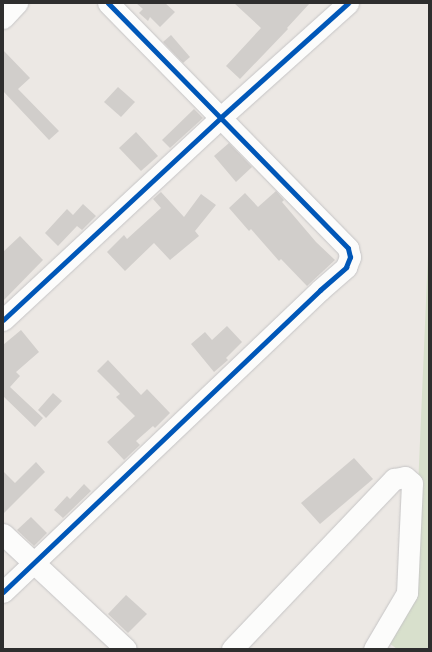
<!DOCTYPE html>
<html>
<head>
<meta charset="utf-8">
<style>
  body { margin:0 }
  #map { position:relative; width:432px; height:652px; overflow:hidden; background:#ece8e4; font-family:Raleway,sans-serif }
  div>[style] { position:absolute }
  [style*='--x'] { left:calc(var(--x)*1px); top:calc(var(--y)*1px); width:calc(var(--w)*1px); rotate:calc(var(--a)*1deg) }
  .cemetery>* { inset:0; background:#d8e0cc }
  .building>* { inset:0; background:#d1cecb }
  .roads { filter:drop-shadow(0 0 1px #c5c4c5) drop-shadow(0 0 1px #c5c4c5) }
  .minor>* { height:21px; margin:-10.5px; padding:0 10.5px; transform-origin:10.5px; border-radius:10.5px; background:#fcfcfb }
  .cycleway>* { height:5px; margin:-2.5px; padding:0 2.5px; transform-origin:2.5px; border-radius:2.5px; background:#0057b8 }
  span { translate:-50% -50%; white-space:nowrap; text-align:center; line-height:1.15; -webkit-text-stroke:3px #fff; paint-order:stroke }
  .frame { position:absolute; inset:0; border:4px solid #2e2e2e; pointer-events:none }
</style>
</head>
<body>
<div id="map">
  <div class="cemetery">
    <div style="clip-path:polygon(429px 231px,429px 649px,397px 649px,385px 640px,416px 534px)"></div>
  </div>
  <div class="building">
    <div style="clip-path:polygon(136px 3px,165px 3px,175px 12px,160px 27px,150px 17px,148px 21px,139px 13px,143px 9px)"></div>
    <div style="clip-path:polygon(234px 3px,310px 3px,287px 28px,288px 29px,240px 79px,226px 66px,261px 28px)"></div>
    <div style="clip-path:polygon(171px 35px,190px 57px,183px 63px,163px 42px)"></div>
    <div style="clip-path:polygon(3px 50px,30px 78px,18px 89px,59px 131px,49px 140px,3px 91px)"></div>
    <div style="clip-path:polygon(118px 87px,135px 102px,121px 117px,104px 102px)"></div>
    <div style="clip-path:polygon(194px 109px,203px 118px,170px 148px,162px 140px)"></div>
    <div style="clip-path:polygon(136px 132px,158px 156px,141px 171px,119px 148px)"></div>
    <div style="clip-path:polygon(229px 143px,252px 167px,236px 182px,214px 156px)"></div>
    <div style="clip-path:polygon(276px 191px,284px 200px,282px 202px,316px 242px,335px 260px,307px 286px,281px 259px,279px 261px,251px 229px,249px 231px,229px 208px,245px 193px,258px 207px)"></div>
    <div style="clip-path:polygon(161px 192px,184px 217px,201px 194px,216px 205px,195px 231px,199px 236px,170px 260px,154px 243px,125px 271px,107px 252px,124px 235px,127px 239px,161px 208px,153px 199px)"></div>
    <div style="clip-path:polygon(83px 204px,96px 216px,82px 230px,77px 226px,58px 246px,45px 233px,67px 209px,73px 215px)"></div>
    <div style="clip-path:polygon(20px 236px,43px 260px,3px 301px,3px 252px)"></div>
    <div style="clip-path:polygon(227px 326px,242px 342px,226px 358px,228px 360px,214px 372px,191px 344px,205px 332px,212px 340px)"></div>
    <div style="clip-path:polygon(21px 330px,39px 352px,16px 372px,20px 376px,10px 387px,43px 418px,35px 427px,3px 396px,3px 345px)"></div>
    <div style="clip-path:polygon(108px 360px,141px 395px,147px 389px,170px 413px,155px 428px,153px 426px,136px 441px,140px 445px,124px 460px,107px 442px,135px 416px,116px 397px,120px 394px,97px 371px)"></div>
    <div style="clip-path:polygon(53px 393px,62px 401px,46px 418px,38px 410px)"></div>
    <div style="clip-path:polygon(354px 458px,373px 479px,320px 524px,301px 503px)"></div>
    <div style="clip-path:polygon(36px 462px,45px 472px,3px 514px,3px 471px,15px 483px)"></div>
    <div style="clip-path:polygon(84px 484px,91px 491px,63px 518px,54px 510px,67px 496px,70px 499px)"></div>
    <div style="clip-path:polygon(31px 517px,47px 533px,34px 546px,17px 530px)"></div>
    <div style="clip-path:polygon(126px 595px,147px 614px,128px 633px,108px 614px)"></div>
  </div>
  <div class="roads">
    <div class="minor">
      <div style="--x:3;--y:18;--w:21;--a:-47"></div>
      <div style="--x:3;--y:320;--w:296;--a:-42.9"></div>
      <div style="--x:220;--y:118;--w:172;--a:-41.9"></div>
      <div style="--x:3;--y:534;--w:168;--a:43.1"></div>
      <div style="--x:3;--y:592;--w:438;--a:-43.6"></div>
      <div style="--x:320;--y:290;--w:35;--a:-41"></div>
      <div style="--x:346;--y:267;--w:11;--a:-68"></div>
      <div style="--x:350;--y:257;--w:9;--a:-103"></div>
      <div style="--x:348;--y:248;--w:343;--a:-134.4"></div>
      <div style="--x:232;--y:649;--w:235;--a:-46.4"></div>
      <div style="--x:394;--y:479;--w:11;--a:-10"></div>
      <div style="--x:405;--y:477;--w:9;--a:41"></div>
      <div style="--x:412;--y:483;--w:110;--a:92.6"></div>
      <div style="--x:407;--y:593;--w:65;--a:120.5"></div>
    </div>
  </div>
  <div class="cycleway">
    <div style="--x:3;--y:320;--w:296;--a:-42.9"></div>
    <div style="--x:220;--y:118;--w:172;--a:-41.9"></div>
    <div style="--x:3;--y:592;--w:438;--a:-43.6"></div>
    <div style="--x:320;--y:290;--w:35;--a:-41"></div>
    <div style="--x:346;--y:267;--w:11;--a:-68"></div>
    <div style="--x:350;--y:257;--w:9;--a:-103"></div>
    <div style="--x:348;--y:248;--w:343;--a:-134.4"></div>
  </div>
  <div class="frame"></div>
</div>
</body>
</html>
